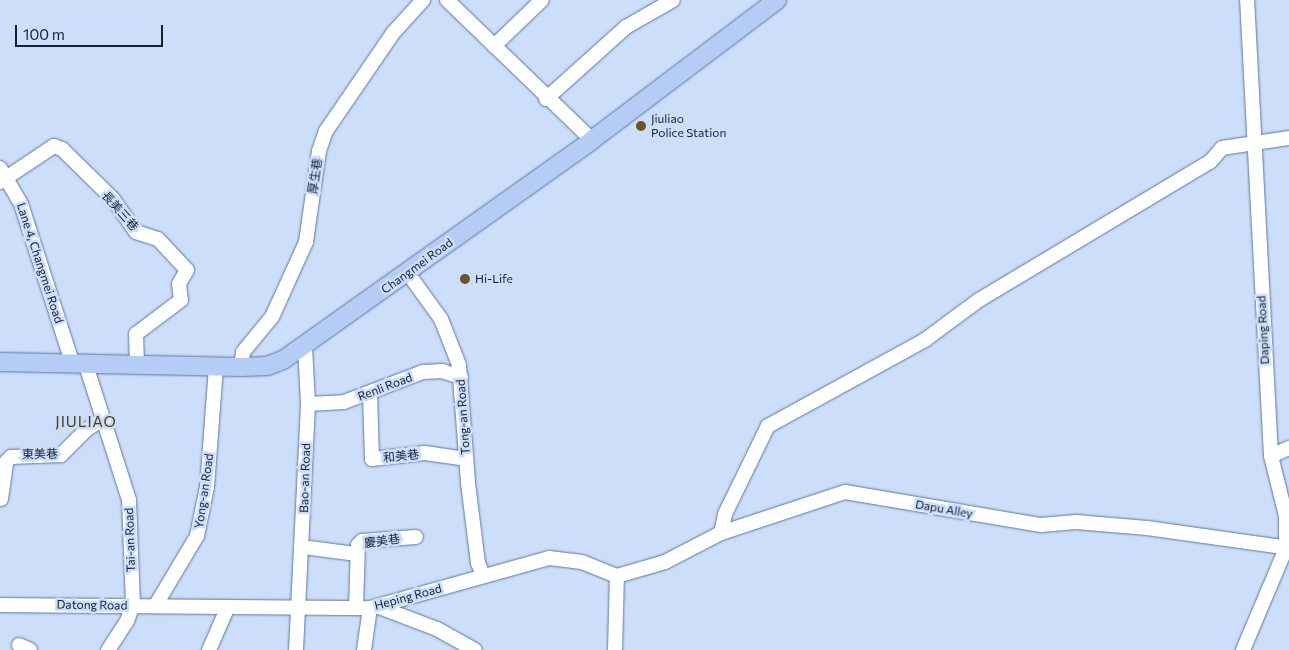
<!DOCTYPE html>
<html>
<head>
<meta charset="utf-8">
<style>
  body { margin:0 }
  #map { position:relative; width:1289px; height:650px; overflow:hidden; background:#ccdef9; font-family:Commissioner,"Noto Sans TC",sans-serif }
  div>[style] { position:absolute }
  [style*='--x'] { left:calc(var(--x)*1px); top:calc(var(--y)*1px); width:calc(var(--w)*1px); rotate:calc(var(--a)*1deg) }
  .roads { filter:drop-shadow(0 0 1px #5d779f) drop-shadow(0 0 1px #5d779f) }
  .minor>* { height:14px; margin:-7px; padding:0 7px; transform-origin:7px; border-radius:7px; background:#fff }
  .major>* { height:18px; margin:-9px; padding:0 9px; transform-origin:9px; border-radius:9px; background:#b5cdf4 }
  .dots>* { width:14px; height:14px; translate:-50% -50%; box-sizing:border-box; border:2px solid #ccdef9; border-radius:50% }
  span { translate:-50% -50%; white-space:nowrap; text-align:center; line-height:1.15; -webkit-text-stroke:5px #ccdef9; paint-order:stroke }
  .poi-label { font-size:12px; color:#162030 }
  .left { translate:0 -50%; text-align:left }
  .street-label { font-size:12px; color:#162030 }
  .quarter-label { font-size:15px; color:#503b16; letter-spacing:1px }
  .scale { position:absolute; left:15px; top:25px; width:148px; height:22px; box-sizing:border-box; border:2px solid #162030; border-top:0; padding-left:6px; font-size:15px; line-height:18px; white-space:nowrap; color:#162030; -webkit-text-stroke:4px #ccdef9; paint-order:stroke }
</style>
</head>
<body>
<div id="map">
  <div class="roads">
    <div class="minor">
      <div style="--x:447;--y:0;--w:202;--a:44"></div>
      <div style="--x:494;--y:46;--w:66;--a:-43.8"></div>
      <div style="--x:546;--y:99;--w:108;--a:-42"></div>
      <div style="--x:626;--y:27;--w:54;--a:-29.9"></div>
      <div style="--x:0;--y:168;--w:42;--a:59.7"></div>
      <div style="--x:21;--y:204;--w:166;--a:72.1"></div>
      <div style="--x:0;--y:182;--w:65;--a:-33.7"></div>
      <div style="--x:54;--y:146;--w:9;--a:21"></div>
      <div style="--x:62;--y:149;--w:71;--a:44.4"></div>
      <div style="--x:113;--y:199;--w:40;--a:55.1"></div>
      <div style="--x:136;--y:232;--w:23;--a:18"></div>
      <div style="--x:158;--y:239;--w:42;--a:46.9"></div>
      <div style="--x:187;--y:270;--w:16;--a:120"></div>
      <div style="--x:179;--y:284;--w:16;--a:83"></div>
      <div style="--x:181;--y:300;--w:56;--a:142.9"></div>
      <div style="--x:136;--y:334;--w:30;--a:88"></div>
      <div style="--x:407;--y:272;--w:58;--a:54.1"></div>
      <div style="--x:441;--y:319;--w:49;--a:68.6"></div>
      <div style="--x:459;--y:365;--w:118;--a:85.6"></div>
      <div style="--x:468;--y:483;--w:81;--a:82.9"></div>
      <div style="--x:478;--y:563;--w:13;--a:67"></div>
      <div style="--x:85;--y:362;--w:145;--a:72.3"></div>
      <div style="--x:129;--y:500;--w:104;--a:87.8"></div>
      <div style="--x:133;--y:604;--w:18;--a:109"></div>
      <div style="--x:127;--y:621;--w:35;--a:123"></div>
      <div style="--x:241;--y:367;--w:15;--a:-82"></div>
      <div style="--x:243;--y:352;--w:45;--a:-50.4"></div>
      <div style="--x:272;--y:317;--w:82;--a:-65.6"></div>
      <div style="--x:306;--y:242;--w:92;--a:-81.9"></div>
      <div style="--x:319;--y:151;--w:21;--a:-71"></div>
      <div style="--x:326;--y:131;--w:119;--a:-55.6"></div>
      <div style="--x:393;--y:33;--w:45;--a:-47.7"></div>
      <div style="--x:370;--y:393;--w:66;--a:88.3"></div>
      <div style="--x:372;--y:459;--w:53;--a:-6.5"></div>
      <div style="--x:425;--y:453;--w:41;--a:8.3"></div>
      <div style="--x:308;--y:404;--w:36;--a:-3"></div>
      <div style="--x:344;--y:402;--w:85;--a:-20.8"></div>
      <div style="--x:423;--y:372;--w:19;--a:-3"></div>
      <div style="--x:442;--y:371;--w:20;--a:18"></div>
      <div style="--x:1271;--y:456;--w:20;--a:-24"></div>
      <div style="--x:1;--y:499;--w:37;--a:-82"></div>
      <div style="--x:6;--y:462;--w:7;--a:-45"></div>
      <div style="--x:11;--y:457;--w:50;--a:-2.3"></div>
      <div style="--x:61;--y:455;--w:35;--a:-45"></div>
      <div style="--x:86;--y:430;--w:18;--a:-34"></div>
      <div style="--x:721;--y:533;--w:19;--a:-78"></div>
      <div style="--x:725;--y:514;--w:98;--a:-64"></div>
      <div style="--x:768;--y:426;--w:179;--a:-28.7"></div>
      <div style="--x:925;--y:340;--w:67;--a:-36.5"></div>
      <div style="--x:979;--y:300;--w:269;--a:-30.9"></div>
      <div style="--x:1210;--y:162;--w:18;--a:-49"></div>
      <div style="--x:1222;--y:148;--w:68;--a:-8.5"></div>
      <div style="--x:303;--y:547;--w:53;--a:7.5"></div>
      <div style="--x:617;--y:576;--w:50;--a:-16.3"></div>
      <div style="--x:665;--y:562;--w:63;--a:-27.4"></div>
      <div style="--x:721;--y:533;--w:131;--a:-18.3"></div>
      <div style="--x:845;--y:492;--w:199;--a:9.6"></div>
      <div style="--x:1041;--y:525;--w:35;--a:-5"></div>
      <div style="--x:1076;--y:522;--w:71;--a:4.8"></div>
      <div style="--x:1147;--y:528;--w:143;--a:8"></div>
      <div style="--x:157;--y:603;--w:78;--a:-59.2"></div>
      <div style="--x:197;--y:536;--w:50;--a:-78.5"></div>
      <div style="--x:207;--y:487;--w:120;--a:-85.7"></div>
      <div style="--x:0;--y:605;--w:370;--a:0.5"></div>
      <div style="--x:370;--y:608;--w:186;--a:-15.6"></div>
      <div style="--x:549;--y:558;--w:33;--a:7"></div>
      <div style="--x:582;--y:562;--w:38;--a:22"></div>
      <div style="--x:379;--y:607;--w:62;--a:20.8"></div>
      <div style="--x:437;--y:629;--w:43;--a:28.9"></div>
      <div style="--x:356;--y:608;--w:63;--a:-88.2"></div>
      <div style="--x:358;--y:545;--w:6;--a:-45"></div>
      <div style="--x:362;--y:541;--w:54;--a:-4.2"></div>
      <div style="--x:19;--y:645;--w:12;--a:24"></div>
      <div style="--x:209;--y:650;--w:45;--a:-66.3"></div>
      <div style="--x:296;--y:650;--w:246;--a:-87.2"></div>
      <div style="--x:308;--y:404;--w:57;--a:-93"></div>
      <div style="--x:364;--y:650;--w:42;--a:-81.9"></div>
      <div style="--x:615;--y:650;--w:74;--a:-88.5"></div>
      <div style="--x:1243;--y:650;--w:111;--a:-67.1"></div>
      <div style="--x:1286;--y:548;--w:32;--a:-90"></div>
      <div style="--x:1286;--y:516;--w:62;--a:-104"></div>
      <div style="--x:1271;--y:456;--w:457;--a:-93"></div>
    </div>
    <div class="major">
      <div style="--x:0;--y:362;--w:241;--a:1.2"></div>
      <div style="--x:241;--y:367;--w:26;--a:-2"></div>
      <div style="--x:267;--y:366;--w:17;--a:-21"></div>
      <div style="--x:283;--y:360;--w:379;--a:-35.4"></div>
      <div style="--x:592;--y:140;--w:232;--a:-37.1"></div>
    </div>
  </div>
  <div class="dots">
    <div style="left:641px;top:126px;background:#6e5325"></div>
    <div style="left:465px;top:279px;background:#6e5325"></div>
  </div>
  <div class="poi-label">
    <span class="left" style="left:651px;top:126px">Jiuliao<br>Police Station</span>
    <span class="left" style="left:475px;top:279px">Hi-Life</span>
  </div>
  <div class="street-label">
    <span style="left:315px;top:176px;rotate:-82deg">厚生巷</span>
    <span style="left:120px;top:211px;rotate:48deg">長美三巷</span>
    <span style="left:40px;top:263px;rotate:72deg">Lane 4, Changmei Road</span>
    <span style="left:417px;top:266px;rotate:-36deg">Changmei Road</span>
    <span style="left:1263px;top:330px;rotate:-93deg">Daping Road</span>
    <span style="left:385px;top:387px;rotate:-21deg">Renli Road</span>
    <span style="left:463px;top:417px;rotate:-94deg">Tong-an Road</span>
    <span style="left:40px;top:454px;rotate:-1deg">東美巷</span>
    <span style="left:401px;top:456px;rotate:-6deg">和美巷</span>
    <span style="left:305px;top:478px;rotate:-88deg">Bao-an Road</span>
    <span style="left:204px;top:491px;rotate:-82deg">Yong-an Road</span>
    <span style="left:944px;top:509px;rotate:10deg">Dapu Alley</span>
    <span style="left:130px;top:540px;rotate:-92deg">Tai-an Road</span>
    <span style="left:382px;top:541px;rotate:-8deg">慶美巷</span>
    <span style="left:408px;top:597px;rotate:-15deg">Heping Road</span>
    <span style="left:92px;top:605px;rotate:1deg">Datong Road</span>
  </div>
  <div class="quarter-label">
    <span style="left:86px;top:422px">JIULIAO</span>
  </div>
  <div class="scale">100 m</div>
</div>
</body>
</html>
